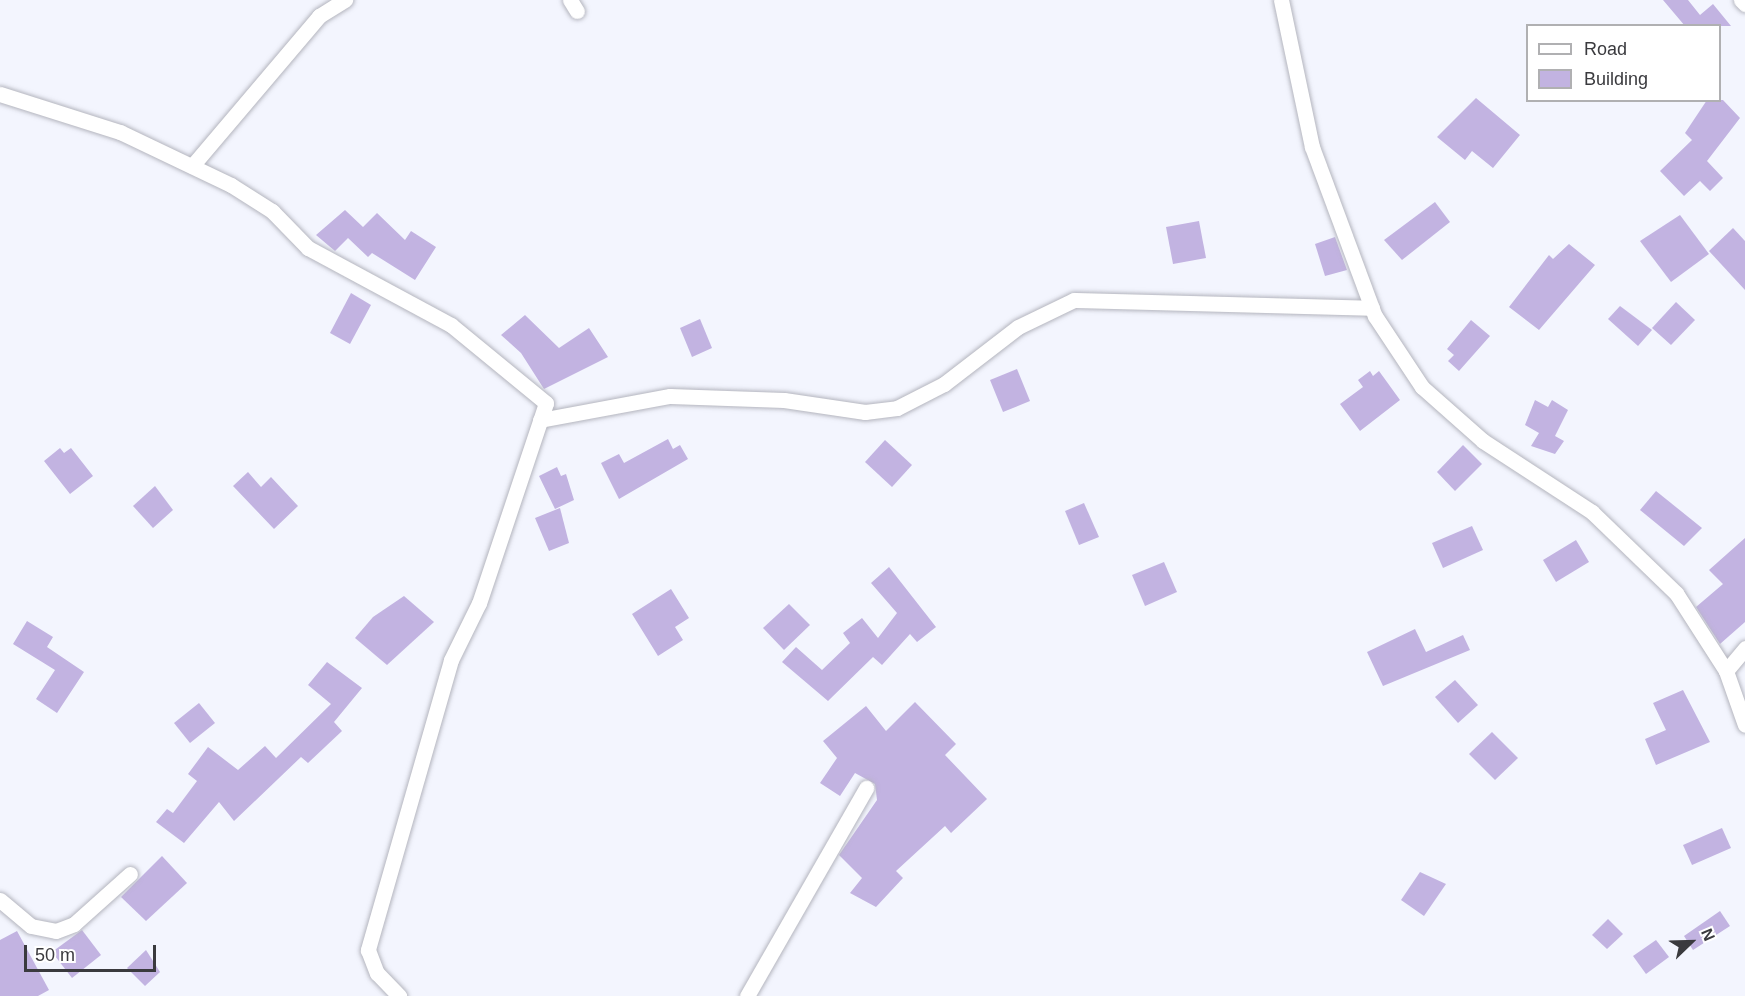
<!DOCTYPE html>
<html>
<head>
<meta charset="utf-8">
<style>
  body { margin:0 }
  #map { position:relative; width:1745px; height:996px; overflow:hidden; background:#f3f5fe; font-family:Arial,sans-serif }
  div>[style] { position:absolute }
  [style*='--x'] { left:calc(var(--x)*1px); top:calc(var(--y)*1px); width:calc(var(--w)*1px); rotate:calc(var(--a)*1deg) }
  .building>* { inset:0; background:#c2b3e1 }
  .roads { filter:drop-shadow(0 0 2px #b4b5be) drop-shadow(0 0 2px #b4b5be) }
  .street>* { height:15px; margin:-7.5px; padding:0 7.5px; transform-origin:7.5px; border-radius:7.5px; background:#fff }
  span { translate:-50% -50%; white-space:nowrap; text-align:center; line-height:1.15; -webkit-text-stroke:4.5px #fff; paint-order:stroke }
  .legend { position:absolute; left:1526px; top:24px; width:195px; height:78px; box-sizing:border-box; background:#fff; border:2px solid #b0b0b2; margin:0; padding:8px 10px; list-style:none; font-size:18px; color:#3a3a3e }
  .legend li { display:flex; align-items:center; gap:12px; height:30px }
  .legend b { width:30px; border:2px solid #b0b0b2 }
  .north { position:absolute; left:1661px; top:912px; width:60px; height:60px; -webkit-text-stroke:4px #fff; paint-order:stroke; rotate:67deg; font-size:16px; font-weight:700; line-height:24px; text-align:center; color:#3a3a3e }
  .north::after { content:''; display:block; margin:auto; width:21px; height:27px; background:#3a3a3e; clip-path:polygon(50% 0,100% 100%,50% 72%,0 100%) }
  .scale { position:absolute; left:24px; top:945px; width:132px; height:27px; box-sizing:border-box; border:3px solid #3a3a3e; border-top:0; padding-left:8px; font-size:18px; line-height:21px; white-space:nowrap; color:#3a3a3e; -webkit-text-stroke:4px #fff; paint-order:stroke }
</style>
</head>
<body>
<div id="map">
  <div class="building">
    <div style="clip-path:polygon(1663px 0,1688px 0,1700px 15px,1713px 4px,1731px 26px,1685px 26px)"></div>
    <div style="clip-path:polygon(1476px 98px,1520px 135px,1493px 168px,1472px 151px,1465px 160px,1437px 137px)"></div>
    <div style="clip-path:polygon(1707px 100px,1723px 100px,1740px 118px,1707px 161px,1723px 178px,1710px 191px,1700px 181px,1684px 196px,1660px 171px,1692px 140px,1685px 133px)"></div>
    <div style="clip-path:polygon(1435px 202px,1450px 222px,1402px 260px,1384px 240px)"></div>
    <div style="clip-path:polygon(345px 210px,363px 227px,377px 213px,405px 240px,411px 231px,436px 247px,415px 280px,372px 253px,368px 257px,348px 238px,335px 251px,316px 235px)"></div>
    <div style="clip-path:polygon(1680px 215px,1709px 254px,1671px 282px,1640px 241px)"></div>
    <div style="clip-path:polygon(1199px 221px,1206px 258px,1173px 264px,1166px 227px)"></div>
    <div style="clip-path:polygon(1733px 228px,1745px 241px,1745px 290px,1709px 251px)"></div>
    <div style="clip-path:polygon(1335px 237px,1347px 270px,1325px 276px,1315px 244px)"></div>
    <div style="clip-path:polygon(1569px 244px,1595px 265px,1539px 330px,1509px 307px,1549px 255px,1553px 259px)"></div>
    <div style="clip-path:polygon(351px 293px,371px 305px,350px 344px,330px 333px)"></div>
    <div style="clip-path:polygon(1676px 302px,1695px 320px,1671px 345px,1652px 328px)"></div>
    <div style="clip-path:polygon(1620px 306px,1652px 330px,1638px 346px,1608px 319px)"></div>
    <div style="clip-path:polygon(525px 315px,559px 348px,589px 328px,608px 357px,544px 389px,521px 353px,501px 335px)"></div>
    <div style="clip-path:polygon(700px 319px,712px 348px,692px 357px,680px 328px)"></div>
    <div style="clip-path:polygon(1471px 320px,1490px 336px,1459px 371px,1448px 361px,1454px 355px,1447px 349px)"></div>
    <div style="clip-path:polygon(1017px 369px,1030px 401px,1003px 412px,990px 380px)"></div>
    <div style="clip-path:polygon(1370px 371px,1373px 376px,1379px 371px,1400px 400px,1360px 431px,1340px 404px,1363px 387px,1358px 380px)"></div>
    <div style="clip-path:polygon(1535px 400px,1548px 407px,1552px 400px,1568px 410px,1555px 436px,1564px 441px,1555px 454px,1531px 446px,1539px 433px,1525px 425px)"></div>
    <div style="clip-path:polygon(668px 439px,673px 449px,680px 445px,688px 459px,619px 499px,601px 463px,619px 454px,624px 463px)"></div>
    <div style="clip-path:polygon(885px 440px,912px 465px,892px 487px,865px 462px)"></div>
    <div style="clip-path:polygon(1463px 445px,1482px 464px,1455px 491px,1437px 472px)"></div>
    <div style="clip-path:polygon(60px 448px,64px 453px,71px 448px,93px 476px,70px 494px,44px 461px)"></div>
    <div style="clip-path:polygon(557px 467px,561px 476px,566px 474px,574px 500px,555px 509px,539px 476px)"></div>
    <div style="clip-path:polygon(248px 472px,261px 487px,271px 477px,298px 506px,274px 529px,233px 486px)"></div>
    <div style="clip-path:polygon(155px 486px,173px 510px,153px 528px,133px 506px)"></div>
    <div style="clip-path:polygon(1656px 491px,1702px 528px,1684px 546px,1640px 510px)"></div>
    <div style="clip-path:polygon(1084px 503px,1099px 537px,1079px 545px,1065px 511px)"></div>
    <div style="clip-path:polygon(560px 508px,569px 543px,549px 551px,535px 518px)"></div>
    <div style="clip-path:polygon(1472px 526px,1483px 550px,1443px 568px,1432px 543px)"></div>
    <div style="clip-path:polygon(1745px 538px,1745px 622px,1720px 644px,1696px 607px,1723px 584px,1709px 570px)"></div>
    <div style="clip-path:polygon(1576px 540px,1589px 562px,1556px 582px,1543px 560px)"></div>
    <div style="clip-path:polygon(1164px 562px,1177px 592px,1145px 606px,1132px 575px)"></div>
    <div style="clip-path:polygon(889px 567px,936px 627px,917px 642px,910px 634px,882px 665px,873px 657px,828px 701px,782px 662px,796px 647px,822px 670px,850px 643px,843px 633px,862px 618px,878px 638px,897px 613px,871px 583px)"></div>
    <div style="clip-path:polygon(671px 589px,689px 618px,675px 627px,683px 640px,658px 656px,632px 614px)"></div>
    <div style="clip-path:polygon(404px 596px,434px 622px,387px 665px,355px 638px,373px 617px)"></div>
    <div style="clip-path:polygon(789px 604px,810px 625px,784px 650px,763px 628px)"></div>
    <div style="clip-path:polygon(27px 621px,53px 637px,47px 647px,84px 672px,57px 713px,36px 699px,55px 670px,13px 644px)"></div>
    <div style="clip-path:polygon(1415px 629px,1426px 652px,1463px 635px,1470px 650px,1383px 686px,1367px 652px)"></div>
    <div style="clip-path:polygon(327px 662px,362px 688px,334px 722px,342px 731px,308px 763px,301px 757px,234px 821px,219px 802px,184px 843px,156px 822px,167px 809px,173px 813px,197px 781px,188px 774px,208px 747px,238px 770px,265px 746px,276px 758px,331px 704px,308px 685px)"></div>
    <div style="clip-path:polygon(1455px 680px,1478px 705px,1458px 723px,1435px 697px)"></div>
    <div style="clip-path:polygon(1683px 690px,1710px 742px,1656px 765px,1645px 739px,1666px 730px,1653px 703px)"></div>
    <div style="clip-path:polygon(915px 702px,956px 744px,945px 755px,987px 799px,951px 833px,945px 826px,896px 871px,903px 878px,876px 907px,850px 893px,862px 878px,839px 855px,877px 800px,875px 784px,855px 773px,840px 796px,820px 783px,837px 758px,823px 741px,866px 706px,886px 731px)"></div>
    <div style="clip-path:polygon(199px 703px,215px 723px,190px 743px,174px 723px)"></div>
    <div style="clip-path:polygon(1492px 732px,1518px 758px,1495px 780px,1469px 754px)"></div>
    <div style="clip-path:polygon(1722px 828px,1731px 848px,1692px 865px,1683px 845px)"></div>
    <div style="clip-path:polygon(162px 856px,187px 883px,146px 921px,121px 897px)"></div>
    <div style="clip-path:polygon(1420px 872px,1446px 884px,1424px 916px,1401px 900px)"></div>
    <div style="clip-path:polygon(1720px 911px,1730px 926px,1693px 950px,1684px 936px)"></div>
    <div style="clip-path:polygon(1608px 919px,1623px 934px,1607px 949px,1592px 935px)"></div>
    <div style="clip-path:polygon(82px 930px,101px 955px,72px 978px,52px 952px)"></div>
    <div style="clip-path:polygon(17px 931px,49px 990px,38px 996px,0 996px,0 940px)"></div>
    <div style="clip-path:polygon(1656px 940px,1669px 957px,1646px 974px,1633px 956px)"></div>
    <div style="clip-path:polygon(146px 950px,160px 972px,145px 986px,127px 968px)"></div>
  </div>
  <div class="roads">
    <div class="street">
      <div style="--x:570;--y:0;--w:13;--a:58"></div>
      <div style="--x:1281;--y:0;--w:150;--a:78.1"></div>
      <div style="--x:1312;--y:147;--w:180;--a:69.6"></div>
      <div style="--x:1375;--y:316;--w:85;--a:56.5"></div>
      <div style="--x:1422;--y:387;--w:81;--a:41.5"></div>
      <div style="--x:1483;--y:441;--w:130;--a:33.1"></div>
      <div style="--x:1592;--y:512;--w:117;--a:44"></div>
      <div style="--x:1676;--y:593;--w:93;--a:57.3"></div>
      <div style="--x:1726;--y:671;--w:57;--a:70.6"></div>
      <div style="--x:1741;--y:0;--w:6;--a:45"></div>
      <div style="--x:0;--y:94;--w:126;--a:17.6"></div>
      <div style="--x:120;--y:132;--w:123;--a:25.5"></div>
      <div style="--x:231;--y:185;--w:49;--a:32.4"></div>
      <div style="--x:272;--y:211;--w:52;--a:45.8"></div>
      <div style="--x:308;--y:248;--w:162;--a:28.3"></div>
      <div style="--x:451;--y:325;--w:123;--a:39.4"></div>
      <div style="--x:546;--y:403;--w:211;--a:108.5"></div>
      <div style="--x:479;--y:603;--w:64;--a:116.2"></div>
      <div style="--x:451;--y:660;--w:302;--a:106"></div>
      <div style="--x:368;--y:950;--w:25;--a:69"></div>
      <div style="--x:377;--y:973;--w:32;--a:46"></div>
      <div style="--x:192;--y:166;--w:197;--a:-49.7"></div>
      <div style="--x:319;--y:16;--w:31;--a:-32"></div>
      <div style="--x:540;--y:420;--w:132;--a:-10.5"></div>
      <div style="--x:670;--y:396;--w:114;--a:2"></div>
      <div style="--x:784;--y:400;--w:82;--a:8.4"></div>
      <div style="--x:865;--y:412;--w:32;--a:-7"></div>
      <div style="--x:897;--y:408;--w:53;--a:-27.1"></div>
      <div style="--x:944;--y:384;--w:93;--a:-37.6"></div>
      <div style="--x:1018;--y:327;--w:62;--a:-25.7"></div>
      <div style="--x:1074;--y:300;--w:298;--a:1.5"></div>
      <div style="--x:1726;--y:671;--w:30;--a:-50"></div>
      <div style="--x:0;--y:900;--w:40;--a:40"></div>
      <div style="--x:31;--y:926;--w:25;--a:11"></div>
      <div style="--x:56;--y:931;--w:19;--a:-21"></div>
      <div style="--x:74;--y:924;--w:75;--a:-41.8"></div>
      <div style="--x:747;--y:996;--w:240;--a:-60.2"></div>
    </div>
  </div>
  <ul class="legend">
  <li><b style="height:8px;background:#fff"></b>Road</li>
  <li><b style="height:16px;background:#c2b3e1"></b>Building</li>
  </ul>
  <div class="north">N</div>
  <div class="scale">50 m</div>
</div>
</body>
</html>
